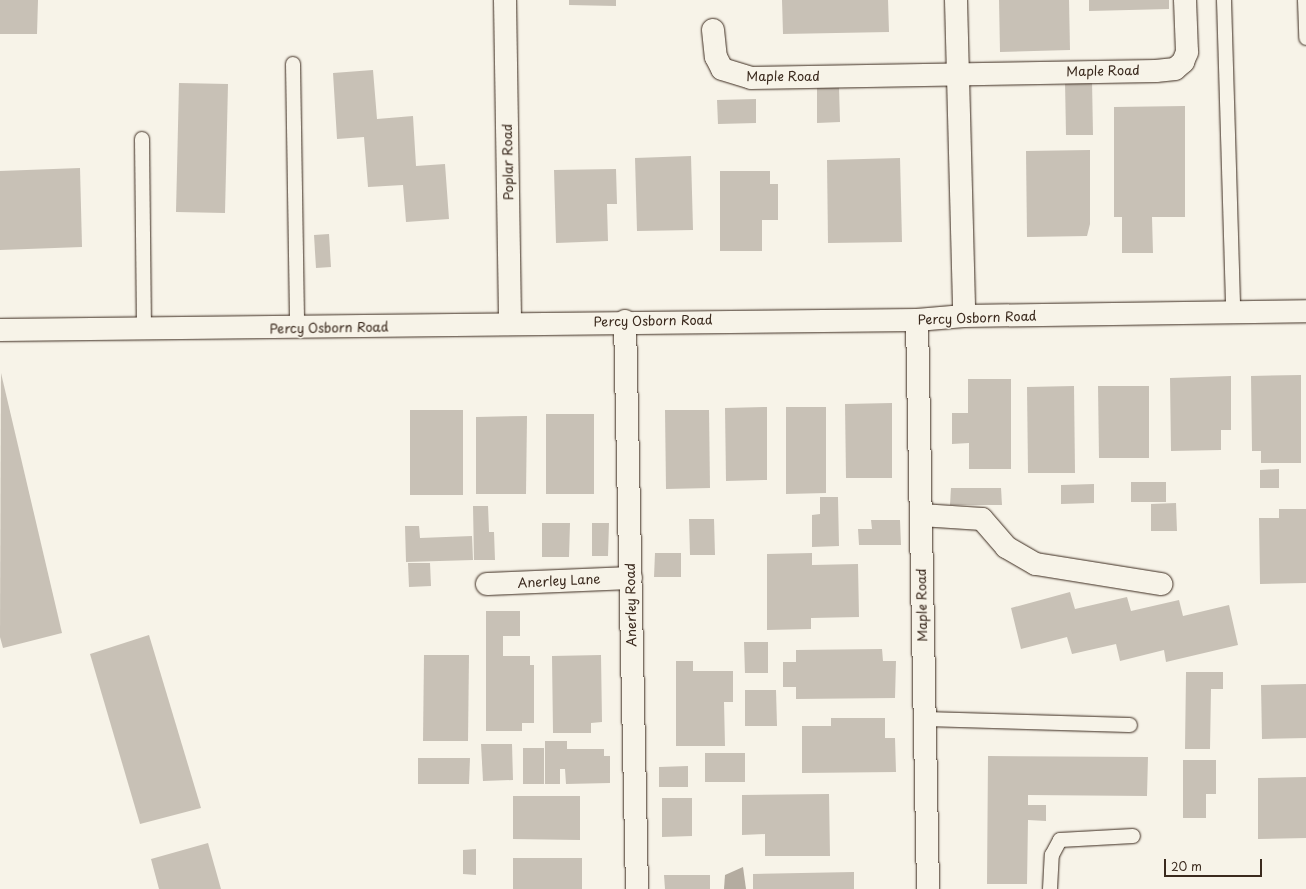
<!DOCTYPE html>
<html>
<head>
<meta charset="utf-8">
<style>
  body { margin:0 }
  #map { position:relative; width:1306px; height:889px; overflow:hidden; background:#f7f3e8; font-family:"Playpen Sans",sans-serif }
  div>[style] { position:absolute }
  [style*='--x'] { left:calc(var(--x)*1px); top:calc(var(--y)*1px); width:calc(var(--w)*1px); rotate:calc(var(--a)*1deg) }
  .water>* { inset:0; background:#b4aca0 }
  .building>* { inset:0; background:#c8c1b6 }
  .roads { filter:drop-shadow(0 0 1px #3b2a1e) drop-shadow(0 0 1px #3b2a1e) }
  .lane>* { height:14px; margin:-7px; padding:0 7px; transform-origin:7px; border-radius:7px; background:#f7f3e8 }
  .street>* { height:22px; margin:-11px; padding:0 11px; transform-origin:11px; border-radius:11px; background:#f7f3e8 }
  span { translate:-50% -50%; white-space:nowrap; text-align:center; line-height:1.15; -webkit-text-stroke:3px #f7f3e8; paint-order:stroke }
  .street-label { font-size:13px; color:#3b2a1e }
  .scale { position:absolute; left:1164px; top:859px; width:98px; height:18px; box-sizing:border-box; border:2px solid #3b2a1e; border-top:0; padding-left:5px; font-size:12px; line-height:14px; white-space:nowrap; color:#3b2a1e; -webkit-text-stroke:3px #f7f3e8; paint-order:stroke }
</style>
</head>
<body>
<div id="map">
  <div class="water">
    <div style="clip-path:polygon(743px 867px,746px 889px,724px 889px,725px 875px)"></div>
  </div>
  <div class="building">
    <div style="clip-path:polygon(0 0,38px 0,37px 34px,0 34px)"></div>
    <div style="clip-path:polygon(569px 0,616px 0,616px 6px,569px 5px)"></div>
    <div style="clip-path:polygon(782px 0,888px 0,889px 32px,783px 34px)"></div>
    <div style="clip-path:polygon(999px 0,1069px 0,1070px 50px,1000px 52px)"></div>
    <div style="clip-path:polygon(1089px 0,1169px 0,1169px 9px,1089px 11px)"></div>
    <div style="clip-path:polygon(373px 70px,377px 119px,413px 116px,416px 166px,445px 164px,449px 219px,406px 222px,403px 185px,368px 187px,364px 137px,337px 139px,333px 73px)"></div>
    <div style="clip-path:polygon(1092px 80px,1093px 135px,1066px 135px,1065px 81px)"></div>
    <div style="clip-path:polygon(179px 83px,228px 84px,225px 213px,176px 212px)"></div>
    <div style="clip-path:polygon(839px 87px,840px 122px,817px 123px,817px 88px)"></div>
    <div style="clip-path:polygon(756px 99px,756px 123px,718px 124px,717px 100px)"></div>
    <div style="clip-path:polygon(1185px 106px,1185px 217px,1152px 217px,1153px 253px,1122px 253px,1122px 217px,1114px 217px,1114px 107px)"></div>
    <div style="clip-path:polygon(1090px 150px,1090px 224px,1087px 236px,1027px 237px,1026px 151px)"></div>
    <div style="clip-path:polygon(691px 156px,693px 230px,637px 231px,635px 158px)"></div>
    <div style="clip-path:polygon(900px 158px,902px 242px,828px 243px,827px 160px)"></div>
    <div style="clip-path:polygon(80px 168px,82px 247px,0 250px,0 171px)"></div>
    <div style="clip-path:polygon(616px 169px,617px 204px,607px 204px,608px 241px,556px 243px,554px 170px)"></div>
    <div style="clip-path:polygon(720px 171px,770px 171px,770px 184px,778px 184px,778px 220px,762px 220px,762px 251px,720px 251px)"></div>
    <div style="clip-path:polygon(329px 234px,331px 267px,316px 268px,314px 235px)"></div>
    <div style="clip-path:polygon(1px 373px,62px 633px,3px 648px,0 637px)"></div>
    <div style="clip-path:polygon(1301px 375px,1301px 463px,1261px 463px,1261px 451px,1252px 451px,1251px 376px)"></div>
    <div style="clip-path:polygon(1231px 376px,1231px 430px,1221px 430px,1221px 450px,1171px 451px,1170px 378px)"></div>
    <div style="clip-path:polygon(968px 379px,1011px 379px,1011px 469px,969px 469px,969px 443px,952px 444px,952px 413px,968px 413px)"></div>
    <div style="clip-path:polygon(1074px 386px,1075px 473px,1028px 473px,1027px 387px)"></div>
    <div style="clip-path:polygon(1098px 386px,1149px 386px,1149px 458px,1099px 458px)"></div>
    <div style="clip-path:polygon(892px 403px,892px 478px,846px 478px,845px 404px)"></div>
    <div style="clip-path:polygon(767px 407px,767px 480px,726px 481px,725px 408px)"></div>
    <div style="clip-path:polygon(786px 407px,826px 407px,826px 493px,786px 494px)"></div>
    <div style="clip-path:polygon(410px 410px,463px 410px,463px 495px,410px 495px)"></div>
    <div style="clip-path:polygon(665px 410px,709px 410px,710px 488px,666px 489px)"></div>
    <div style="clip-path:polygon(546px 414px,594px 414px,594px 494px,546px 494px)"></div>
    <div style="clip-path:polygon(527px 416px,526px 494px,476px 494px,476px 417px)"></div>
    <div style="clip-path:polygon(1279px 469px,1279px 488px,1260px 488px,1260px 470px)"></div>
    <div style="clip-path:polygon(1131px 482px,1166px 482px,1166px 502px,1131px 502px)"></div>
    <div style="clip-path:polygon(1094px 484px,1094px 503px,1061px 504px,1061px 485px)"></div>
    <div style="clip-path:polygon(951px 488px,1001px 488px,1002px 505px,950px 505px)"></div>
    <div style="clip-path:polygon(820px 497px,838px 497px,839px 546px,812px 547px,812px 515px,820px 514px)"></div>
    <div style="clip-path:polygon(1176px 503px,1177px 531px,1151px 531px,1151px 504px)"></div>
    <div style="clip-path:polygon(473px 506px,488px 506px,489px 532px,494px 532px,495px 560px,474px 560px)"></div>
    <div style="clip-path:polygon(1279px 509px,1306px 509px,1306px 583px,1260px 584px,1259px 518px,1279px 518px)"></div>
    <div style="clip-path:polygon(689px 519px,714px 519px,715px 555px,690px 555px)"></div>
    <div style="clip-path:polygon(871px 520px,900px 520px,901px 545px,859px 545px,858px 529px,872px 529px)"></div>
    <div style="clip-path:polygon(542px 523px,570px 523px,569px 557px,542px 557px)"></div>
    <div style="clip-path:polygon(592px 523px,609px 523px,608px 556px,592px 556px)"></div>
    <div style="clip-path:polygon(405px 526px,419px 526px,420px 538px,472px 536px,473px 560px,406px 562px)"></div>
    <div style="clip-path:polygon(655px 553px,681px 553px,681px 577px,654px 577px)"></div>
    <div style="clip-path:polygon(812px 553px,812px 565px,858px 564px,859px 617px,811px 618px,811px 629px,767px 630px,767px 554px)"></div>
    <div style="clip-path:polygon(408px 563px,430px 563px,431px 586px,409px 587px)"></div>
    <div style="clip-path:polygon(1070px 592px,1075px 609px,1127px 597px,1131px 611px,1179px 600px,1183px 616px,1229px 605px,1238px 645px,1166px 662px,1164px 650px,1120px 661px,1116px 644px,1072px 654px,1067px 637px,1021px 649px,1011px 608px)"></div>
    <div style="clip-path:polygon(486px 611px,520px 611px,520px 636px,503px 636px,503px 656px,530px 656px,530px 665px,534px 665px,534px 723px,522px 723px,522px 731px,486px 731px)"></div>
    <div style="clip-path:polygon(149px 635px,201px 808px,140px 824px,90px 654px)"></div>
    <div style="clip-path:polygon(744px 642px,768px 642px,768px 673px,745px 673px)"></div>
    <div style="clip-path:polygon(882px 649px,883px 661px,896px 661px,895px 698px,796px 699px,796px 687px,783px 687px,783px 662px,796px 662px,796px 650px)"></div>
    <div style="clip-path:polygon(424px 655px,469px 655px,468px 741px,423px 741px)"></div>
    <div style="clip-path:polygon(601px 655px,602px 722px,591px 723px,591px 733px,553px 733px,552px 656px)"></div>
    <div style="clip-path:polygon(676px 661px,693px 661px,693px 671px,733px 671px,733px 702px,724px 702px,725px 746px,676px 746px)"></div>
    <div style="clip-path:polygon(1186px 672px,1223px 672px,1223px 689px,1211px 689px,1210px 749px,1185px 749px)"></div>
    <div style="clip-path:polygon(1306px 684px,1306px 738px,1262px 739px,1261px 685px)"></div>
    <div style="clip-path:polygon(745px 690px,776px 690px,777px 726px,745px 726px)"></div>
    <div style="clip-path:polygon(831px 718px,885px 718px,885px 738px,895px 738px,896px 772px,802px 773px,802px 726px,831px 726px)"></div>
    <div style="clip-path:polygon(545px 741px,567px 741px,567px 749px,604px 749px,604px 756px,610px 756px,610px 783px,566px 784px,565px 769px,560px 769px,560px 784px,545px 784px)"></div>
    <div style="clip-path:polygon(481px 744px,512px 744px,513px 780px,483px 781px)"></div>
    <div style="clip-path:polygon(523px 748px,544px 748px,544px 784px,523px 784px)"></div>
    <div style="clip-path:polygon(705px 753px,745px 753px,745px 782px,705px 782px)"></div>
    <div style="clip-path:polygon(988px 756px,1148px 757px,1147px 796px,1028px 795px,1028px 805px,1046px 805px,1046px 821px,1028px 820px,1027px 884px,987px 884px)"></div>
    <div style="clip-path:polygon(418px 758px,470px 758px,469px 784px,418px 784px)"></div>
    <div style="clip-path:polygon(1183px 760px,1216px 760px,1216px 794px,1206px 794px,1206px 818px,1183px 818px)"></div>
    <div style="clip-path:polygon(688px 766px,688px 787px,659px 787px,659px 767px)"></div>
    <div style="clip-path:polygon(1306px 777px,1306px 838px,1258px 839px,1258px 778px)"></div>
    <div style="clip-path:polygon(829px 794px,830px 856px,765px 856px,765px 834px,742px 835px,742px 795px)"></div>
    <div style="clip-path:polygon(513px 796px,580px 796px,580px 840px,513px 839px)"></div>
    <div style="clip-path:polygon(662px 798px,692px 798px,692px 836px,662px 837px)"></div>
    <div style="clip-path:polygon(208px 843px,221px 889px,159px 889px,151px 859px)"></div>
    <div style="clip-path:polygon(476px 849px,476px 875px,463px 874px,463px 850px)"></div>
    <div style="clip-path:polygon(513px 858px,582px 858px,582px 889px,513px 889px)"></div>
    <div style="clip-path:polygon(854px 872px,854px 889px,753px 889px,753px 874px)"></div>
    <div style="clip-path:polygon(664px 875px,710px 875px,710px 889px,665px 889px)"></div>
  </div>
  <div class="roads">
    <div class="lane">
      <div style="--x:1224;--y:0;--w:312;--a:88.3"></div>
      <div style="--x:1305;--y:0;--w:38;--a:88"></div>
      <div style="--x:293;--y:64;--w:265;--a:89.1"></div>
      <div style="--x:142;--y:139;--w:191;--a:89.4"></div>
      <div style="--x:924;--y:719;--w:206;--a:1.7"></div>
      <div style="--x:1050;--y:889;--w:34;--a:-87"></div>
      <div style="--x:1052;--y:855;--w:17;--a:-62"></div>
      <div style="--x:1060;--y:840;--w:73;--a:-3.1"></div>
    </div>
    <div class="street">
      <div style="--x:505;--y:0;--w:324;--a:89.1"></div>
      <div style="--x:956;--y:0;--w:316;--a:88.5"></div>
      <div style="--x:713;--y:30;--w:27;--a:84"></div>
      <div style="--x:716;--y:57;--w:13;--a:63"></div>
      <div style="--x:722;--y:69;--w:30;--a:17"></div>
      <div style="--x:751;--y:78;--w:405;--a:-1"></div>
      <div style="--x:1156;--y:71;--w:19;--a:-6"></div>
      <div style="--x:1175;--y:69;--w:11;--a:-41"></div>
      <div style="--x:1183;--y:62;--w:11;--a:-68"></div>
      <div style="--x:1187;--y:52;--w:52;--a:-92.2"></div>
      <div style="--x:917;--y:320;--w:569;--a:88.89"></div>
      <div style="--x:625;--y:321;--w:568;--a:88.79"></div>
      <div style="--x:0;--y:330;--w:917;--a:-0.62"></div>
      <div style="--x:917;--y:320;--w:47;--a:-4.9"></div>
      <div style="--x:964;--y:316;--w:342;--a:-0.8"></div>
      <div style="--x:921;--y:515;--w:61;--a:3.8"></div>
      <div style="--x:982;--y:519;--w:37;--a:49"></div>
      <div style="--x:1006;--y:547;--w:34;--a:30"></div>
      <div style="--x:1036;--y:564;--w:127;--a:9.1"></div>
      <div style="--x:487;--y:584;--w:144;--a:-2.4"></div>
    </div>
  </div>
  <div class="street-label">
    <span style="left:1103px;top:71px;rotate:-1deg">Maple Road</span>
    <span style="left:783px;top:76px">Maple Road</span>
    <span style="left:508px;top:162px;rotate:-91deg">Poplar Road</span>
    <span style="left:977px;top:318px;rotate:-2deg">Percy Osborn Road</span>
    <span style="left:653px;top:321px;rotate:-1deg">Percy Osborn Road</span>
    <span style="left:329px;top:328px;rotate:-1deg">Percy Osborn Road</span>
    <span style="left:559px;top:581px;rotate:-3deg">Anerley Lane</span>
    <span style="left:631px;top:605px;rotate:-91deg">Anerley Road</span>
    <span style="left:922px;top:605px;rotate:-91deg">Maple Road</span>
  </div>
  <div class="scale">20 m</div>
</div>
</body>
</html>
